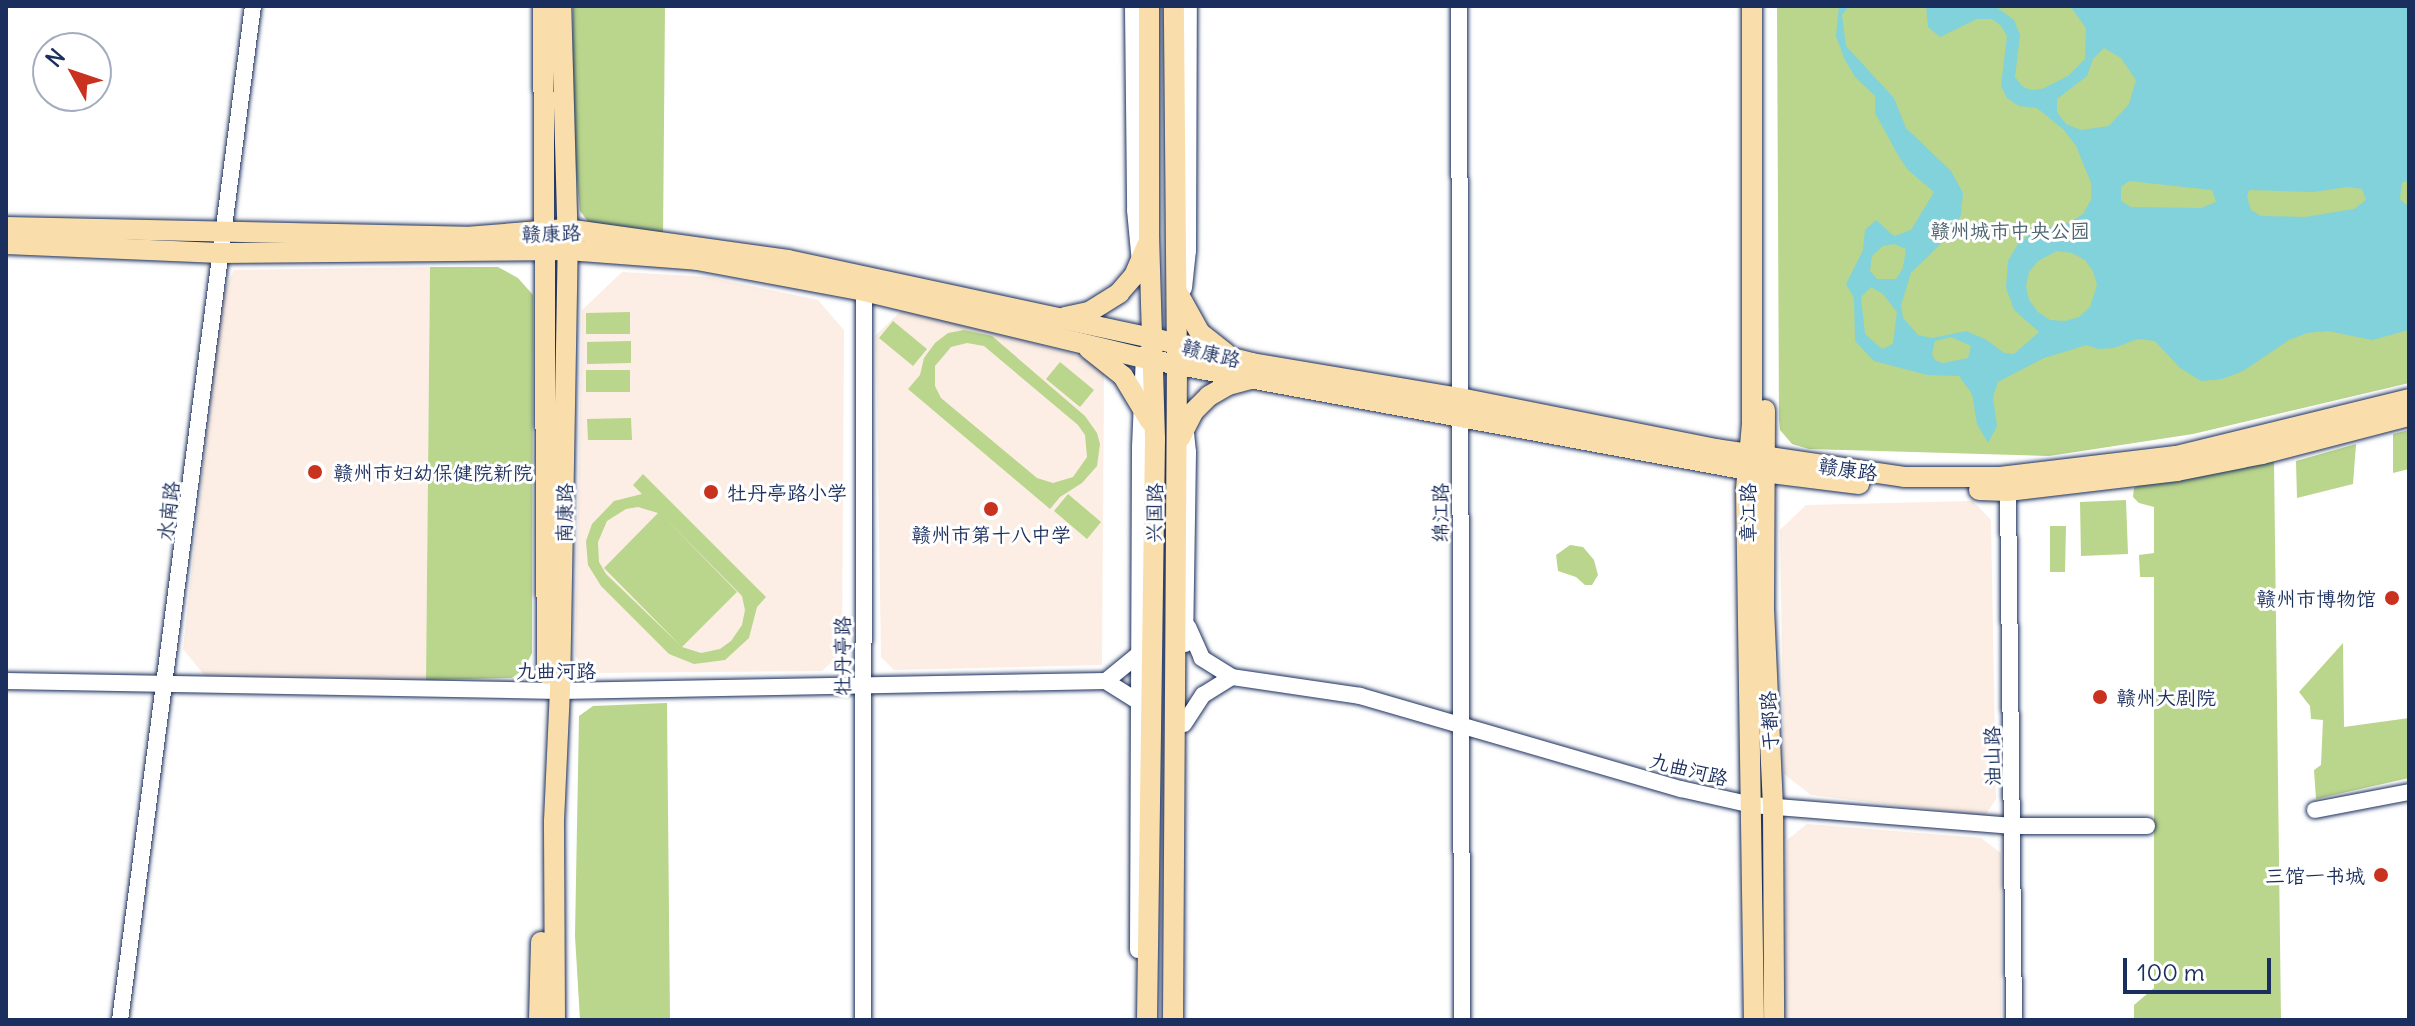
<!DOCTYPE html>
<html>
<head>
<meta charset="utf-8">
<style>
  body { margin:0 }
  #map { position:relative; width:2415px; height:1026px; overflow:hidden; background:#fff; font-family:Delius,"LXGW WenKai TC",sans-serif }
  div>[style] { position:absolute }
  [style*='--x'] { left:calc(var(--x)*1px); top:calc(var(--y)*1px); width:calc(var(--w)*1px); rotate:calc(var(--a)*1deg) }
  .built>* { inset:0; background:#fceee4 }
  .green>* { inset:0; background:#bad58c }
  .water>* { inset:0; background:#81d2da }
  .roads { filter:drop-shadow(0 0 2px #1b2f5e) drop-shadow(0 0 2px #1b2f5e) }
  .minor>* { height:16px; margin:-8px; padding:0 8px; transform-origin:8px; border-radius:8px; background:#fff }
  .major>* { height:20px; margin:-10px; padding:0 10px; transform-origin:10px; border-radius:10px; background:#f9deab }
  .dots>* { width:22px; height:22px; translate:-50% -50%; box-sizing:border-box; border:4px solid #fff; border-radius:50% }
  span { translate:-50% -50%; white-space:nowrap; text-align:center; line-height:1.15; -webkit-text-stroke:6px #fff; paint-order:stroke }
  .park-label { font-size:20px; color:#4b616c }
  .street-label { font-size:20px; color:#1b2f5e }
  .poi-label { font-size:20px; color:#1b2f5e }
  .left { translate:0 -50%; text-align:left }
  .right { translate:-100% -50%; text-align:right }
  .frame { position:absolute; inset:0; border:8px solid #1b2f5e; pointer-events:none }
  .north { position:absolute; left:32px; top:32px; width:80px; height:80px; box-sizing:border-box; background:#fff; border:2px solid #a4acbf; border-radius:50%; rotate:310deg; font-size:22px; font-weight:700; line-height:32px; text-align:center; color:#1b2f5e }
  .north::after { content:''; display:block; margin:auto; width:28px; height:36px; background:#c8321e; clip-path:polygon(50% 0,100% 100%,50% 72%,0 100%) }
  .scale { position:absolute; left:2123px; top:958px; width:148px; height:36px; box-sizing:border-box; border:4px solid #1b2f5e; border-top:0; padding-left:10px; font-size:24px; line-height:28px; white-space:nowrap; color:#1b2f5e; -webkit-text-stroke:6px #fff; paint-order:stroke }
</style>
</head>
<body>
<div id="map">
  <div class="built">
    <div style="clip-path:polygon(430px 267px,426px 680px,205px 676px,183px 649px,222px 295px,234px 270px)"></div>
    <div style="clip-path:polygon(622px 272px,708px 277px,818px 300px,844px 330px,842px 653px,822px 671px,590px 673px,575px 656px,582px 310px)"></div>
    <div style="clip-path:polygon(902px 310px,1081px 356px,1104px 373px,1102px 665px,894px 670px,881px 657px,876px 335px)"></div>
    <div style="clip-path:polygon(1973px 501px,1991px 520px,1996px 799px,1985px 816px,1811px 795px,1784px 774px,1780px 530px,1806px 505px)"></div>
    <div style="clip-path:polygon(1807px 824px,1981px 838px,2001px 853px,2001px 1020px,1785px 1020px,1787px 840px)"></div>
  </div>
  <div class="green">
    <div style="clip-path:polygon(573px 6px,665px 6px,663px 239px,596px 232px,580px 211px,571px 116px)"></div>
    <div style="clip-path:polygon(1777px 6px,2409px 6px,2409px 383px,2193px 434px,2049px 456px,1809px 449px,1792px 444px,1780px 430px,1779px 420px)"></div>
    <div style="clip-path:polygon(430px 267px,498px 267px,518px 278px,533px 295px,532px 653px,524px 669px,512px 678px,426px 680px)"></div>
    <div style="clip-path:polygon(630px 312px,630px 334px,586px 334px,586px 313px)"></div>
    <div style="clip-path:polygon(893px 321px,927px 349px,913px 366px,879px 338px)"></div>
    <div style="clip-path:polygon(evenodd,964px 330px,992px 336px,1085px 416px,1097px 433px,1100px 444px,1097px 466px,1082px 483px,1060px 497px,1050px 509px,908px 389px,920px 375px,924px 358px,935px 343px,948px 333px,964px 330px,967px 343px,984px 346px,1078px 425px,1085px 435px,1087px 457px,1073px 477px,1053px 483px,1037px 478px,941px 398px,935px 386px,935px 366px,951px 347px,967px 343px)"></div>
    <div style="clip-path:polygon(631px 341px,631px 363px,587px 364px,587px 342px)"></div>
    <div style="clip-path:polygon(1060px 362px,1094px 390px,1080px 407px,1046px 379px)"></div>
    <div style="clip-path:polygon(630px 370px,630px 392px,586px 392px,586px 370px)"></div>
    <div style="clip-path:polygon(631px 418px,632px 440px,588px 440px,587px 419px)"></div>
    <div style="clip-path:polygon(2409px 430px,2409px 469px,2393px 473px,2393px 434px)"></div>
    <div style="clip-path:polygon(2356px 444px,2353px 484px,2297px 498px,2296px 461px)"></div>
    <div style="clip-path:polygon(2274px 461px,2281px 1020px,2134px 1020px,2134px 1005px,2154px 988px,2154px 577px,2140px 577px,2139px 555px,2154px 553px,2154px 507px,2139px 503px,2133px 497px,2134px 488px,2143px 483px)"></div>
    <div style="clip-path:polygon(evenodd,643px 474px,766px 597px,757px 607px,749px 638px,725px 660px,694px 664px,669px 654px,601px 586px,588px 565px,586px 541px,592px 524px,614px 501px,642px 494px,633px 485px,643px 474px,638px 507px,658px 513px,604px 568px,682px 647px,606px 574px,599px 562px,598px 542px,607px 521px,626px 509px,638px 507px,643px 474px,661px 514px,742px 596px,745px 610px,742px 625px,731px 641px,720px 649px,701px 653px,682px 647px,737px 592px,661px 514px)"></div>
    <div style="clip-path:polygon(1068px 494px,1101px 522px,1087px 539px,1054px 511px)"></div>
    <div style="clip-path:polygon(2126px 500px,2128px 554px,2081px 556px,2080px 502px)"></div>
    <div style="clip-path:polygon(2050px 526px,2066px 526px,2065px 572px,2050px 572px)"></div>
    <div style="clip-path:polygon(1570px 545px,1583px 547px,1594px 560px,1598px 575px,1592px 585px,1585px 585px,1576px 577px,1558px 571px,1556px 555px)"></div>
    <div style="clip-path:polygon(2343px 643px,2344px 727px,2409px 718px,2409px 778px,2316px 799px,2314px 770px,2321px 765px,2323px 720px,2311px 719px,2310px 706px,2299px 692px)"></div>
    <div style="clip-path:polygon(667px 703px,670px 1020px,580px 1020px,575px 936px,579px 716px,593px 706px)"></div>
  </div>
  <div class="water">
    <div style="clip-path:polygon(evenodd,1839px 6px,1849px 6px,1842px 15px,1846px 46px,1894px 98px,1906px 128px,1951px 171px,1963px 193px,1961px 215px,1952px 233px,1911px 273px,1901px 305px,1903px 318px,1918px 335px,1932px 338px,1966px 331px,1987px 340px,2004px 353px,2014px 354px,2039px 332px,2014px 310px,2006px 288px,2008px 261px,2019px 242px,2037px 230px,2069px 223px,2083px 214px,2091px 200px,2091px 183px,2076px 146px,2064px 130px,2037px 108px,2019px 106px,2007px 98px,2001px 86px,2007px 36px,2001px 26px,1992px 19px,1977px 19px,1940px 37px,1928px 27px,1926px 6px,1995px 6px,2014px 20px,2020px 35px,2015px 77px,2023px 87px,2032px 90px,2042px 89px,2068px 76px,2085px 59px,2086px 28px,2070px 6px,2409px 6px,2409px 180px,2402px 183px,2400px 199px,2409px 207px,2409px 330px,2372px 340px,2328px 331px,2307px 333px,2289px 340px,2243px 371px,2222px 379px,2201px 381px,2180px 368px,2155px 341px,2138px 339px,2114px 348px,2099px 349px,2086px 345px,2074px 349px,2044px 358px,1998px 382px,1993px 397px,1997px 426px,1988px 443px,1977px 424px,1972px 394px,1959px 376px,1927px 375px,1874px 361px,1855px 341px,1854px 298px,1846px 284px,1863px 250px,1865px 230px,1876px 220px,1894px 236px,1911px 230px,1934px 192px,1908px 170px,1899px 157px,1875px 113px,1875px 96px,1855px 77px,1844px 58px,1836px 36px,1839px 6px,2104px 48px,2121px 58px,2136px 80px,2129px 104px,2109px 126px,2081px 130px,2066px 124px,2057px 112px,2057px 99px,2087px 76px,2093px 59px,2104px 48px,1839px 6px,2129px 181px,2212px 190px,2216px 202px,2201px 208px,2131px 207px,2121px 201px,2121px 187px,2129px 181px,1839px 6px,2348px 187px,2362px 189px,2366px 200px,2354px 209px,2305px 217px,2261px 216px,2251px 210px,2247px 197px,2249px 190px,2313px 192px,2348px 187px,1839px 6px,1894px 244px,1906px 249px,1903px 268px,1896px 279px,1877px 279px,1870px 271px,1872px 256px,1883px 246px,1894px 244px,1839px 6px,2057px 251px,2072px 253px,2085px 260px,2093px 271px,2097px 285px,2090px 307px,2079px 317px,2065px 321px,2050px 320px,2038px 312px,2029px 300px,2026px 286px,2029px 272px,2038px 261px,2057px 251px,1839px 6px,1871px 287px,1883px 294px,1897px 312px,1893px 344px,1882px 349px,1865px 334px,1861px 297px,1871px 287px,1839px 6px,1951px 337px,1971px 346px,1968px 358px,1943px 363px,1935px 360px,1932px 354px,1935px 341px,1951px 337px)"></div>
  </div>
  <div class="roads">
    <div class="minor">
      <div style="--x:1133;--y:6;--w:204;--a:89.4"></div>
      <div style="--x:1135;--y:210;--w:53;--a:84.6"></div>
      <div style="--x:1459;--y:6;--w:1014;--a:89.83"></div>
      <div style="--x:1184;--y:288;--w:37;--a:-84"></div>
      <div style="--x:1188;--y:251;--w:245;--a:-89.8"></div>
      <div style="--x:2008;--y:491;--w:529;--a:89.35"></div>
      <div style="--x:1185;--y:644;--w:192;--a:-89.1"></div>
      <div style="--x:1188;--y:452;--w:29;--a:-96"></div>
      <div style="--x:1232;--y:677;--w:129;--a:8.4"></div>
      <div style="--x:1360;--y:696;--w:334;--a:16.2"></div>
      <div style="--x:1681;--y:789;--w:73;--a:12.7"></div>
      <div style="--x:1752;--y:805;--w:262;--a:4.6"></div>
      <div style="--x:2013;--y:826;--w:134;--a:0"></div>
      <div style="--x:6;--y:681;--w:554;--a:1.03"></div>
      <div style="--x:560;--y:691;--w:546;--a:-1.05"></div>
      <div style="--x:1139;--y:702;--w:39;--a:-148"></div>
      <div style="--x:1106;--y:681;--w:43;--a:-39.3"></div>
      <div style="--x:1184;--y:724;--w:35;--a:-57"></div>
      <div style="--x:1203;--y:695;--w:34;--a:-32"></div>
      <div style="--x:1232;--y:677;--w:36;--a:-148"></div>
      <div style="--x:1202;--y:658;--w:34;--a:-114"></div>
      <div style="--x:2315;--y:810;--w:96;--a:-10.8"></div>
      <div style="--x:1138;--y:950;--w:503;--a:-89.77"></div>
      <div style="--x:1140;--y:447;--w:93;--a:-87.5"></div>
      <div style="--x:120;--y:1020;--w:1023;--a:-82.53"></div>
      <div style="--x:863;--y:1020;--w:729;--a:-89.92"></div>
    </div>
    <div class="major">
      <div style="--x:543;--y:6;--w:668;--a:89.66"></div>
      <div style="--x:1752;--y:6;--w:418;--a:90"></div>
      <div style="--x:1752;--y:424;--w:65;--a:95.3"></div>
      <div style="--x:1746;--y:489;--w:531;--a:89.14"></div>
      <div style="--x:6;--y:227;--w:460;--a:1.2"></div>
      <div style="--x:466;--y:237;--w:100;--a:-4.6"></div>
      <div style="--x:566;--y:229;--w:224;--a:7.9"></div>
      <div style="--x:788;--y:260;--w:373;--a:12.1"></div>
      <div style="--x:1153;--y:338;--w:102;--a:14.2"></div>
      <div style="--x:1252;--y:363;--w:211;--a:9.6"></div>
      <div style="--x:1460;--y:398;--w:260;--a:11.3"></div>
      <div style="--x:1715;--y:449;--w:191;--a:8.4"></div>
      <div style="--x:1904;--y:477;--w:96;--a:0"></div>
      <div style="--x:2000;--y:477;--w:177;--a:-6.8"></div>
      <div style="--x:2176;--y:456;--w:240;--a:-13.7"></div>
      <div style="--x:6;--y:244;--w:214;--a:2.4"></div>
      <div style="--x:220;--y:253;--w:348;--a:-0.5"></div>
      <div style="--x:568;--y:250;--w:129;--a:4.4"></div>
      <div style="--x:697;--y:260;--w:170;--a:10.5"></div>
      <div style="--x:864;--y:291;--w:296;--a:13.5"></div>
      <div style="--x:1152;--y:360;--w:605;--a:10.47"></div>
      <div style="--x:1747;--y:470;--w:113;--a:7.1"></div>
      <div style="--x:1179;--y:295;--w:43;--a:61.1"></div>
      <div style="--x:1200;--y:333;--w:33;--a:38"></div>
      <div style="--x:1065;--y:317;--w:25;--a:-12"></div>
      <div style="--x:1089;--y:312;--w:36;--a:-32"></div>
      <div style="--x:1119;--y:293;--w:23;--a:-49"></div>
      <div style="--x:1134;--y:276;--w:33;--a:-67"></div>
      <div style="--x:1089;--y:349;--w:43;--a:38.5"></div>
      <div style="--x:1123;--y:376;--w:52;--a:59"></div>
      <div style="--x:1765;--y:410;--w:199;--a:90.3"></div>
      <div style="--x:1764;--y:609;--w:198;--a:87.4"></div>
      <div style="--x:1773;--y:807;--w:213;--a:89.7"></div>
      <div style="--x:1180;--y:438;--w:29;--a:-63"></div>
      <div style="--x:1193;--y:412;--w:23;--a:-45"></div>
      <div style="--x:1209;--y:396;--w:22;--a:-30"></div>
      <div style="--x:1228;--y:385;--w:23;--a:-15"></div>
      <div style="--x:1979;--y:490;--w:29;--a:2"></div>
      <div style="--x:2008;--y:491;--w:170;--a:-6.7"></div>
      <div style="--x:2177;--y:471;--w:87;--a:-11.3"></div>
      <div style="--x:2262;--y:454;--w:152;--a:-14.5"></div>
      <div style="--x:539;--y:1020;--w:78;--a:-88.5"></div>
      <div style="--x:555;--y:1020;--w:199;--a:-90.3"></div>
      <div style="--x:554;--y:821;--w:130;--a:-87.4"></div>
      <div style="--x:560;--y:691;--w:441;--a:-89"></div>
      <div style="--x:568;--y:250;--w:244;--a:-91.6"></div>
      <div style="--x:1147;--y:1020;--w:582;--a:-89.21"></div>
      <div style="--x:1155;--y:438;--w:204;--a:-91.7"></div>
      <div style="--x:1149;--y:234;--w:228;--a:-90"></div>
      <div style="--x:1173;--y:1020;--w:655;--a:-89.65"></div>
      <div style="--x:1177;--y:365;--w:359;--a:-90.5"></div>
    </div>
  </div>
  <div class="dots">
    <div style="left:315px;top:472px;background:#c8321e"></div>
    <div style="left:711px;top:492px;background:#c8321e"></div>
    <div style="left:991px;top:509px;background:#c8321e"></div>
    <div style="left:2392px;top:598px;background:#c8321e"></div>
    <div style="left:2100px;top:697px;background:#c8321e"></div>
    <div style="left:2381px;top:875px;background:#c8321e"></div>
  </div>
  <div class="park-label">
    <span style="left:2010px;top:230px">赣州城市中央公园</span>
  </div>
  <div class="street-label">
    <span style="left:551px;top:233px;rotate:-2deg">赣康路</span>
    <span style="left:1211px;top:353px;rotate:14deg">赣康路</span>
    <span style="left:1848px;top:469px;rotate:8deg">赣康路</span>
    <span style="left:168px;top:511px;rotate:-83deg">水南路</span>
    <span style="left:564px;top:513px;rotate:-89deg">南康路</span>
    <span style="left:1154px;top:513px;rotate:-89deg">兴国路</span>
    <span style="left:1440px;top:513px;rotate:-90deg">绵江路</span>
    <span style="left:1747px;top:513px;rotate:-90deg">章江路</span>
    <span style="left:842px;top:656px;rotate:-90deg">牡丹亭路</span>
    <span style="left:556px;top:670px">九曲河路</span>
    <span style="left:1769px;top:721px;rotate:-93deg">于都路</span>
    <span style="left:1992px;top:756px;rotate:-91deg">油山路</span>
    <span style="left:1689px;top:769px;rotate:14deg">九曲河路</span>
  </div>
  <div class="poi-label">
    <span class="left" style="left:333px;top:472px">赣州市妇幼保健院新院</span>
    <span class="left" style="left:727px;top:492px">牡丹亭路小学</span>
    <span style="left:991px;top:534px">赣州市第十八中学</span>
    <span class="right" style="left:2376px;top:598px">赣州市博物馆</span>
    <span class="left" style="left:2116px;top:697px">赣州大剧院</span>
    <span class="right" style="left:2365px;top:875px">三馆一书城</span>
  </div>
  <div class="frame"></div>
  <div class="north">N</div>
  <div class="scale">100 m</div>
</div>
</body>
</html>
